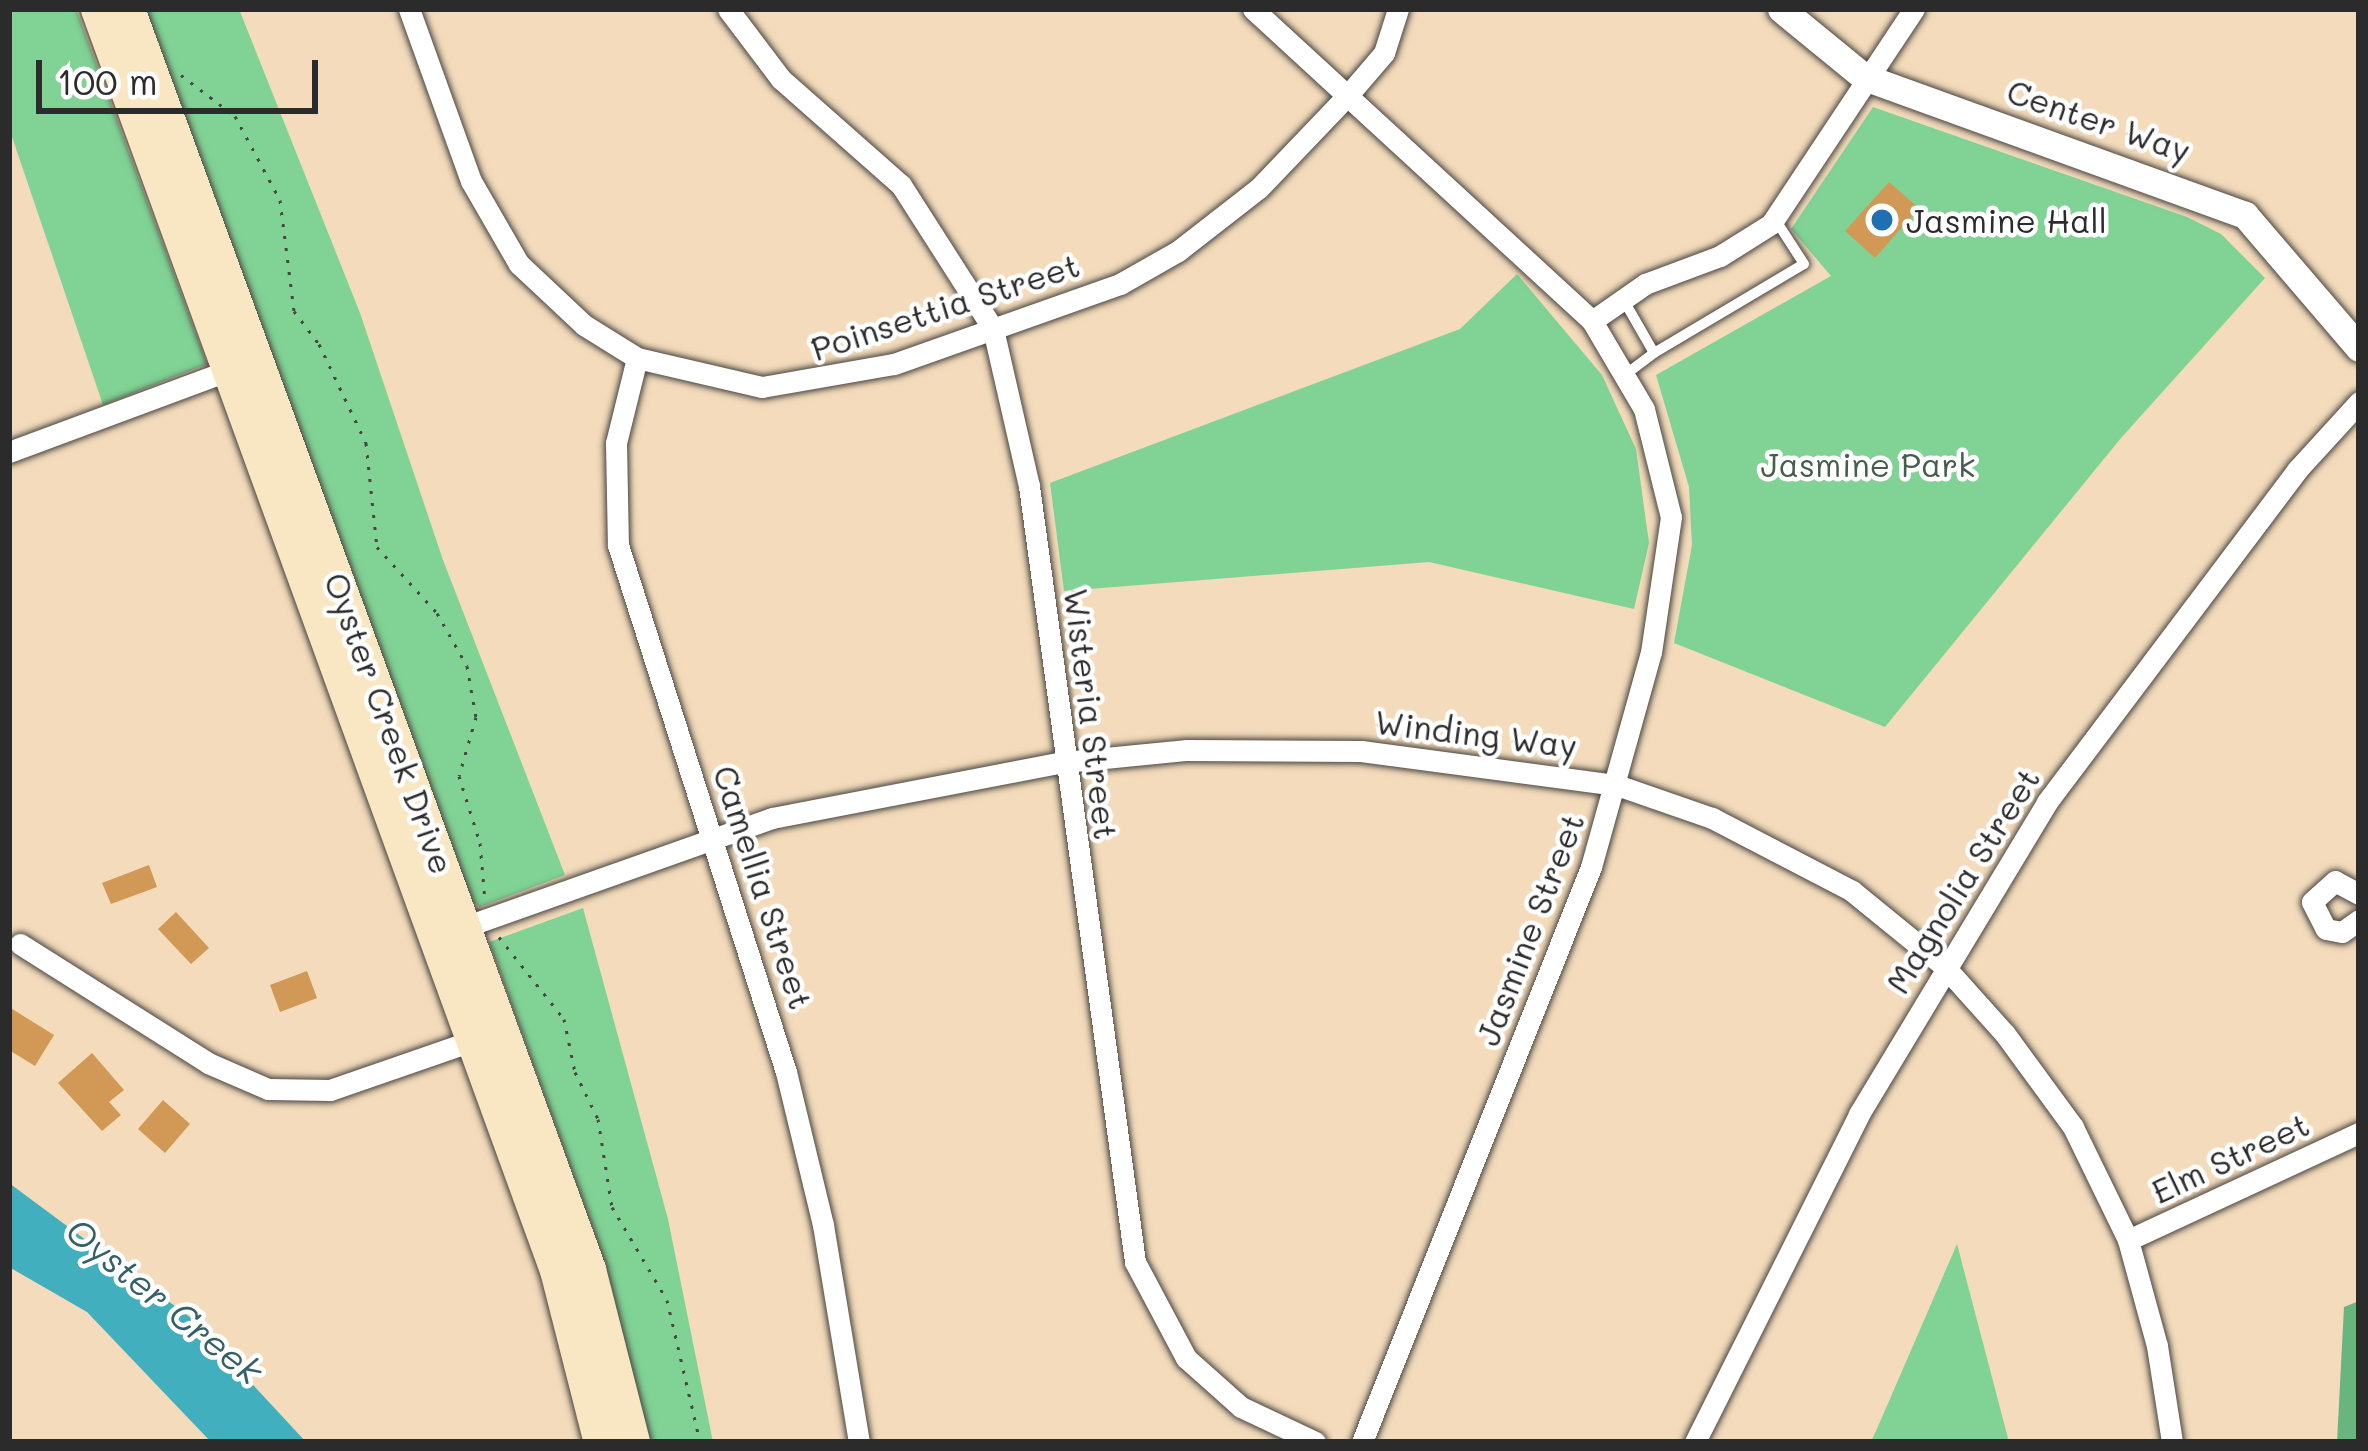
<!DOCTYPE html>
<html>
<head>
<meta charset="utf-8">
<style>
  body { margin:0 }
  #map { position:relative; width:2368px; height:1451px; overflow:hidden; background:#f3dbbb; font-family:Mali,sans-serif }
  div>[style] { position:absolute }
  [style*='--x'] { left:calc(var(--x)*1px); top:calc(var(--y)*1px); width:calc(var(--w)*1px); rotate:calc(var(--a)*1deg) }
  .green>* { inset:0; background:#81d395 }
  .forest>* { inset:0; background:#68b57e }
  .water>* { inset:0; background:#41afbe }
  .building>* { inset:0; background:#d29856 }
  .path>* { height:3px; margin-top:-1.5px; transform-origin:0; background:repeating-linear-gradient(90deg,#494541 0 3px,transparent 0 12px) }
  .roads { filter:drop-shadow(0 0 3px #494541) drop-shadow(0 0 3px #494541) }
  .service>* { height:10px; margin:-5px; padding:0 5px; transform-origin:5px; border-radius:5px; background:#fff }
  .minor>* { height:21px; margin:-10.5px; padding:0 10.5px; transform-origin:10.5px; border-radius:10.5px; background:#fff }
  .tertiary>* { height:27px; margin:-13.5px; padding:0 13.5px; transform-origin:13.5px; border-radius:13.5px; background:#fff }
  .secondary>* { height:33px; margin:-16.5px; padding:0 16.5px; transform-origin:16.5px; border-radius:16.5px; background:#f9e7c3 }
  .dots>* { width:33px; height:33px; translate:-50% -50%; box-sizing:border-box; border:6px solid #fff; border-radius:50% }
  span { translate:-50% -50%; white-space:nowrap; text-align:center; line-height:1.15; -webkit-text-stroke:9px #fff; paint-order:stroke }
  .street-label { font-size:33px; color:#2b2b2b }
  .poi-label { font-size:33px; color:#2b2b2b }
  .left { translate:0 -50%; text-align:left }
  .park-label { font-size:33px; color:#455d4b }
  .water-label { font-size:36px; color:#346066; font-style:italic }
  .frame { position:absolute; inset:0; border:12px solid #2b2b2b; pointer-events:none }
  .scale { position:absolute; left:36px; top:60px; width:282px; height:54px; box-sizing:border-box; border:6px solid #2b2b2b; border-top:0; padding-left:15px; font-size:36px; line-height:42px; white-space:nowrap; color:#2b2b2b; -webkit-text-stroke:9px #fff; paint-order:stroke }
</style>
</head>
<body>
<div id="map">
  <div class="green">
    <div style="clip-path:polygon(9px 9px,76px 9px,207px 364px,103px 405px,9px 128px)"></div>
    <div style="clip-path:polygon(140px 9px,239px 9px,360px 313px,443px 560px,565px 875px,480px 907px,466px 897px)"></div>
    <div style="clip-path:polygon(1873px 107px,2187px 217px,2221px 234px,2265px 278px,2121px 438px,1885px 727px,1674px 643px,1692px 545px,1689px 487px,1656px 375px,1831px 276px,1791px 229px)"></div>
    <div style="clip-path:polygon(1517px 274px,1602px 375px,1636px 449px,1649px 543px,1634px 609px,1429px 562px,1064px 591px,1050px 483px,1460px 329px)"></div>
    <div style="clip-path:polygon(583px 908px,668px 1219px,713px 1442px,647px 1442px,600px 1249px,489px 942px)"></div>
    <div style="clip-path:polygon(1957px 1244px,2009px 1442px,1871px 1442px,1883px 1415px)"></div>
  </div>
  <div class="forest">
    <div style="clip-path:polygon(2359px 1301px,2359px 1442px,2337px 1442px,2344px 1307px)"></div>
  </div>
  <div class="water">
    <div style="clip-path:polygon(9px 1183px,191px 1318px,306px 1442px,211px 1442px,87px 1312px,9px 1267px)"></div>
  </div>
  <div class="building">
    <div style="clip-path:polygon(1889px 182px,1919px 208px,1875px 258px,1845px 231px)"></div>
    <div style="clip-path:polygon(149px 865px,157px 887px,111px 904px,102px 883px)"></div>
    <div style="clip-path:polygon(176px 912px,209px 948px,191px 964px,158px 929px)"></div>
    <div style="clip-path:polygon(307px 971px,317px 998px,280px 1012px,270px 985px)"></div>
    <div style="clip-path:polygon(9px 1007px,54px 1035px,35px 1066px,9px 1050px)"></div>
    <div style="clip-path:polygon(92px 1053px,124px 1090px,109px 1102px,121px 1115px,102px 1131px,58px 1083px)"></div>
    <div style="clip-path:polygon(163px 1100px,190px 1124px,165px 1153px,138px 1129px)"></div>
  </div>
  <div class="path">
    <div style="--x:181;--y:75;--w:68;--a:37.2"></div>
    <div style="--x:235;--y:116;--w:95;--a:61.8"></div>
    <div style="--x:280;--y:200;--w:112;--a:82.8"></div>
    <div style="--x:294;--y:311;--w:41;--a:52.9"></div>
    <div style="--x:319;--y:344;--w:110;--a:64.6"></div>
    <div style="--x:366;--y:443;--w:105;--a:84"></div>
    <div style="--x:377;--y:547;--w:89;--a:47.7"></div>
    <div style="--x:437;--y:613;--w:61;--a:60.5"></div>
    <div style="--x:467;--y:666;--w:52;--a:80"></div>
    <div style="--x:476;--y:717;--w:61;--a:106.1"></div>
    <div style="--x:459;--y:776;--w:70;--a:72.6"></div>
    <div style="--x:480;--y:843;--w:57;--a:85"></div>
    <div style="--x:499;--y:937;--w:105;--a:51.6"></div>
    <div style="--x:564;--y:1019;--w:54;--a:78.3"></div>
    <div style="--x:575;--y:1072;--w:52;--a:63.9"></div>
    <div style="--x:598;--y:1119;--w:89;--a:81"></div>
    <div style="--x:612;--y:1207;--w:108;--a:59.4"></div>
    <div style="--x:667;--y:1300;--w:146;--a:76.9"></div>
  </div>
  <div class="roads">
    <div class="service">
      <div style="--x:1623;--y:299;--w:62;--a:60.1"></div>
      <div style="--x:1654;--y:353;--w:35;--a:143"></div>
      <div style="--x:1654;--y:353;--w:174;--a:-30.7"></div>
      <div style="--x:1804;--y:264;--w:54;--a:-122.8"></div>
    </div>
    <div class="minor">
      <div style="--x:409;--y:9;--w:183;--a:70.2"></div>
      <div style="--x:471;--y:181;--w:96;--a:60"></div>
      <div style="--x:519;--y:264;--w:89;--a:43.2"></div>
      <div style="--x:584;--y:325;--w:62;--a:31.9"></div>
      <div style="--x:637;--y:358;--w:128;--a:13.1"></div>
      <div style="--x:762;--y:387;--w:134;--a:-9.9"></div>
      <div style="--x:894;--y:364;--w:240;--a:-19.5"></div>
      <div style="--x:1120;--y:284;--w:67;--a:-29.6"></div>
      <div style="--x:1178;--y:251;--w:103;--a:-37.9"></div>
      <div style="--x:1259;--y:188;--w:129;--a:-46.3"></div>
      <div style="--x:1348;--y:95;--w:55;--a:-49.4"></div>
      <div style="--x:1384;--y:53;--w:46;--a:-72.3"></div>
      <div style="--x:728;--y:9;--w:88;--a:52.9"></div>
      <div style="--x:781;--y:79;--w:160;--a:41.5"></div>
      <div style="--x:901;--y:185;--w:171;--a:57.4"></div>
      <div style="--x:993;--y:329;--w:161;--a:77.1"></div>
      <div style="--x:1029;--y:486;--w:783;--a:82.22"></div>
      <div style="--x:1135;--y:1262;--w:109;--a:62"></div>
      <div style="--x:1186;--y:1358;--w:74;--a:41.7"></div>
      <div style="--x:1241;--y:1407;--w:82;--a:25.3"></div>
      <div style="--x:1253;--y:9;--w:461;--a:42.6"></div>
      <div style="--x:1592;--y:321;--w:102;--a:59.4"></div>
      <div style="--x:1644;--y:409;--w:111;--a:76"></div>
      <div style="--x:1671;--y:517;--w:136;--a:98.4"></div>
      <div style="--x:1651;--y:652;--w:223;--a:105.6"></div>
      <div style="--x:1591;--y:867;--w:619;--a:111.72"></div>
      <div style="--x:1592;--y:321;--w:65;--a:-34.9"></div>
      <div style="--x:1645;--y:284;--w:80;--a:-20.5"></div>
      <div style="--x:1720;--y:256;--w:60;--a:-32.1"></div>
      <div style="--x:1771;--y:224;--w:258;--a:-56.4"></div>
      <div style="--x:637;--y:358;--w:88;--a:103.9"></div>
      <div style="--x:616;--y:443;--w:102;--a:88.9"></div>
      <div style="--x:618;--y:545;--w:553;--a:72.32"></div>
      <div style="--x:786;--y:1072;--w:157;--a:76.4"></div>
      <div style="--x:823;--y:1225;--w:220;--a:80.6"></div>
      <div style="--x:9;--y:452;--w:246;--a:-20.4"></div>
      <div style="--x:2359;--y:894;--w:27;--a:-152"></div>
      <div style="--x:2335;--y:881;--w:31;--a:138"></div>
      <div style="--x:2312;--y:902;--w:30;--a:63"></div>
      <div style="--x:2326;--y:929;--w:16;--a:11"></div>
      <div style="--x:2342;--y:932;--w:21;--a:-35"></div>
      <div style="--x:456;--y:930;--w:335;--a:-19.5"></div>
      <div style="--x:772;--y:818;--w:297;--a:-10.9"></div>
      <div style="--x:1064;--y:762;--w:124;--a:-5.6"></div>
      <div style="--x:1187;--y:750;--w:174;--a:0.3"></div>
      <div style="--x:1361;--y:751;--w:258;--a:7.6"></div>
      <div style="--x:1617;--y:785;--w:101;--a:19.2"></div>
      <div style="--x:1712;--y:818;--w:158;--a:27.5"></div>
      <div style="--x:1852;--y:891;--w:119;--a:39.2"></div>
      <div style="--x:1944;--y:966;--w:91;--a:48.1"></div>
      <div style="--x:2005;--y:1034;--w:115;--a:53.8"></div>
      <div style="--x:2073;--y:1127;--w:126;--a:64"></div>
      <div style="--x:2128;--y:1240;--w:110;--a:74.7"></div>
      <div style="--x:2157;--y:1346;--w:97;--a:81.1"></div>
      <div style="--x:20;--y:944;--w:222;--a:32.3"></div>
      <div style="--x:208;--y:1063;--w:65;--a:23.4"></div>
      <div style="--x:268;--y:1089;--w:62;--a:0.9"></div>
      <div style="--x:330;--y:1090;--w:159;--a:-19.1"></div>
      <div style="--x:2128;--y:1240;--w:255;--a:-24.9"></div>
      <div style="--x:1695;--y:1442;--w:367;--a:-63.4"></div>
      <div style="--x:1859;--y:1114;--w:364;--a:-58.9"></div>
      <div style="--x:2047;--y:802;--w:416;--a:-53"></div>
      <div style="--x:2297;--y:470;--w:92;--a:-47.6"></div>
    </div>
    <div class="tertiary">
      <div style="--x:1781;--y:9;--w:107;--a:39.3"></div>
      <div style="--x:1864;--y:77;--w:405;--a:19.9"></div>
      <div style="--x:2245;--y:215;--w:175;--a:49.4"></div>
    </div>
    <div class="secondary">
      <div style="--x:97;--y:9;--w:1342;--a:70"></div>
      <div style="--x:556;--y:1270;--w:178;--a:75.7"></div>
      <div style="--x:128;--y:9;--w:1342;--a:69.9"></div>
      <div style="--x:589;--y:1269;--w:179;--a:75.7"></div>
    </div>
  </div>
  <div class="dots">
    <div style="left:1882px;top:220px;background:#1f6fb2"></div>
  </div>
  <div class="street-label">
    <span style="left:2099px;top:120px;rotate:19deg">Center Way</span>
    <span style="left:945px;top:306px;rotate:-18deg">Poinsettia Street</span>
    <span style="left:1092px;top:714px;rotate:83deg">Wisteria Street</span>
    <span style="left:390px;top:723px;rotate:70deg">Oyster Creek Drive</span>
    <span style="left:1476px;top:733px;rotate:7deg">Winding Way</span>
    <span style="left:1962px;top:880px;rotate:-58deg">Magnolia Street</span>
    <span style="left:764px;top:887px;rotate:72deg">Camellia Street</span>
    <span style="left:1529px;top:929px;rotate:-69deg">Jasmine Street</span>
    <span style="left:2230px;top:1157px;rotate:-25deg">Elm Street</span>
  </div>
  <div class="poi-label">
    <span class="left" style="left:1906px;top:220px">Jasmine Hall</span>
  </div>
  <div class="park-label">
    <span style="left:1868px;top:464px">Jasmine Park</span>
  </div>
  <div class="water-label">
    <span style="left:165px;top:1300px;rotate:39deg">Oyster Creek</span>
  </div>
  <div class="frame"></div>
  <div class="scale">100 m</div>
</div>
</body>
</html>
